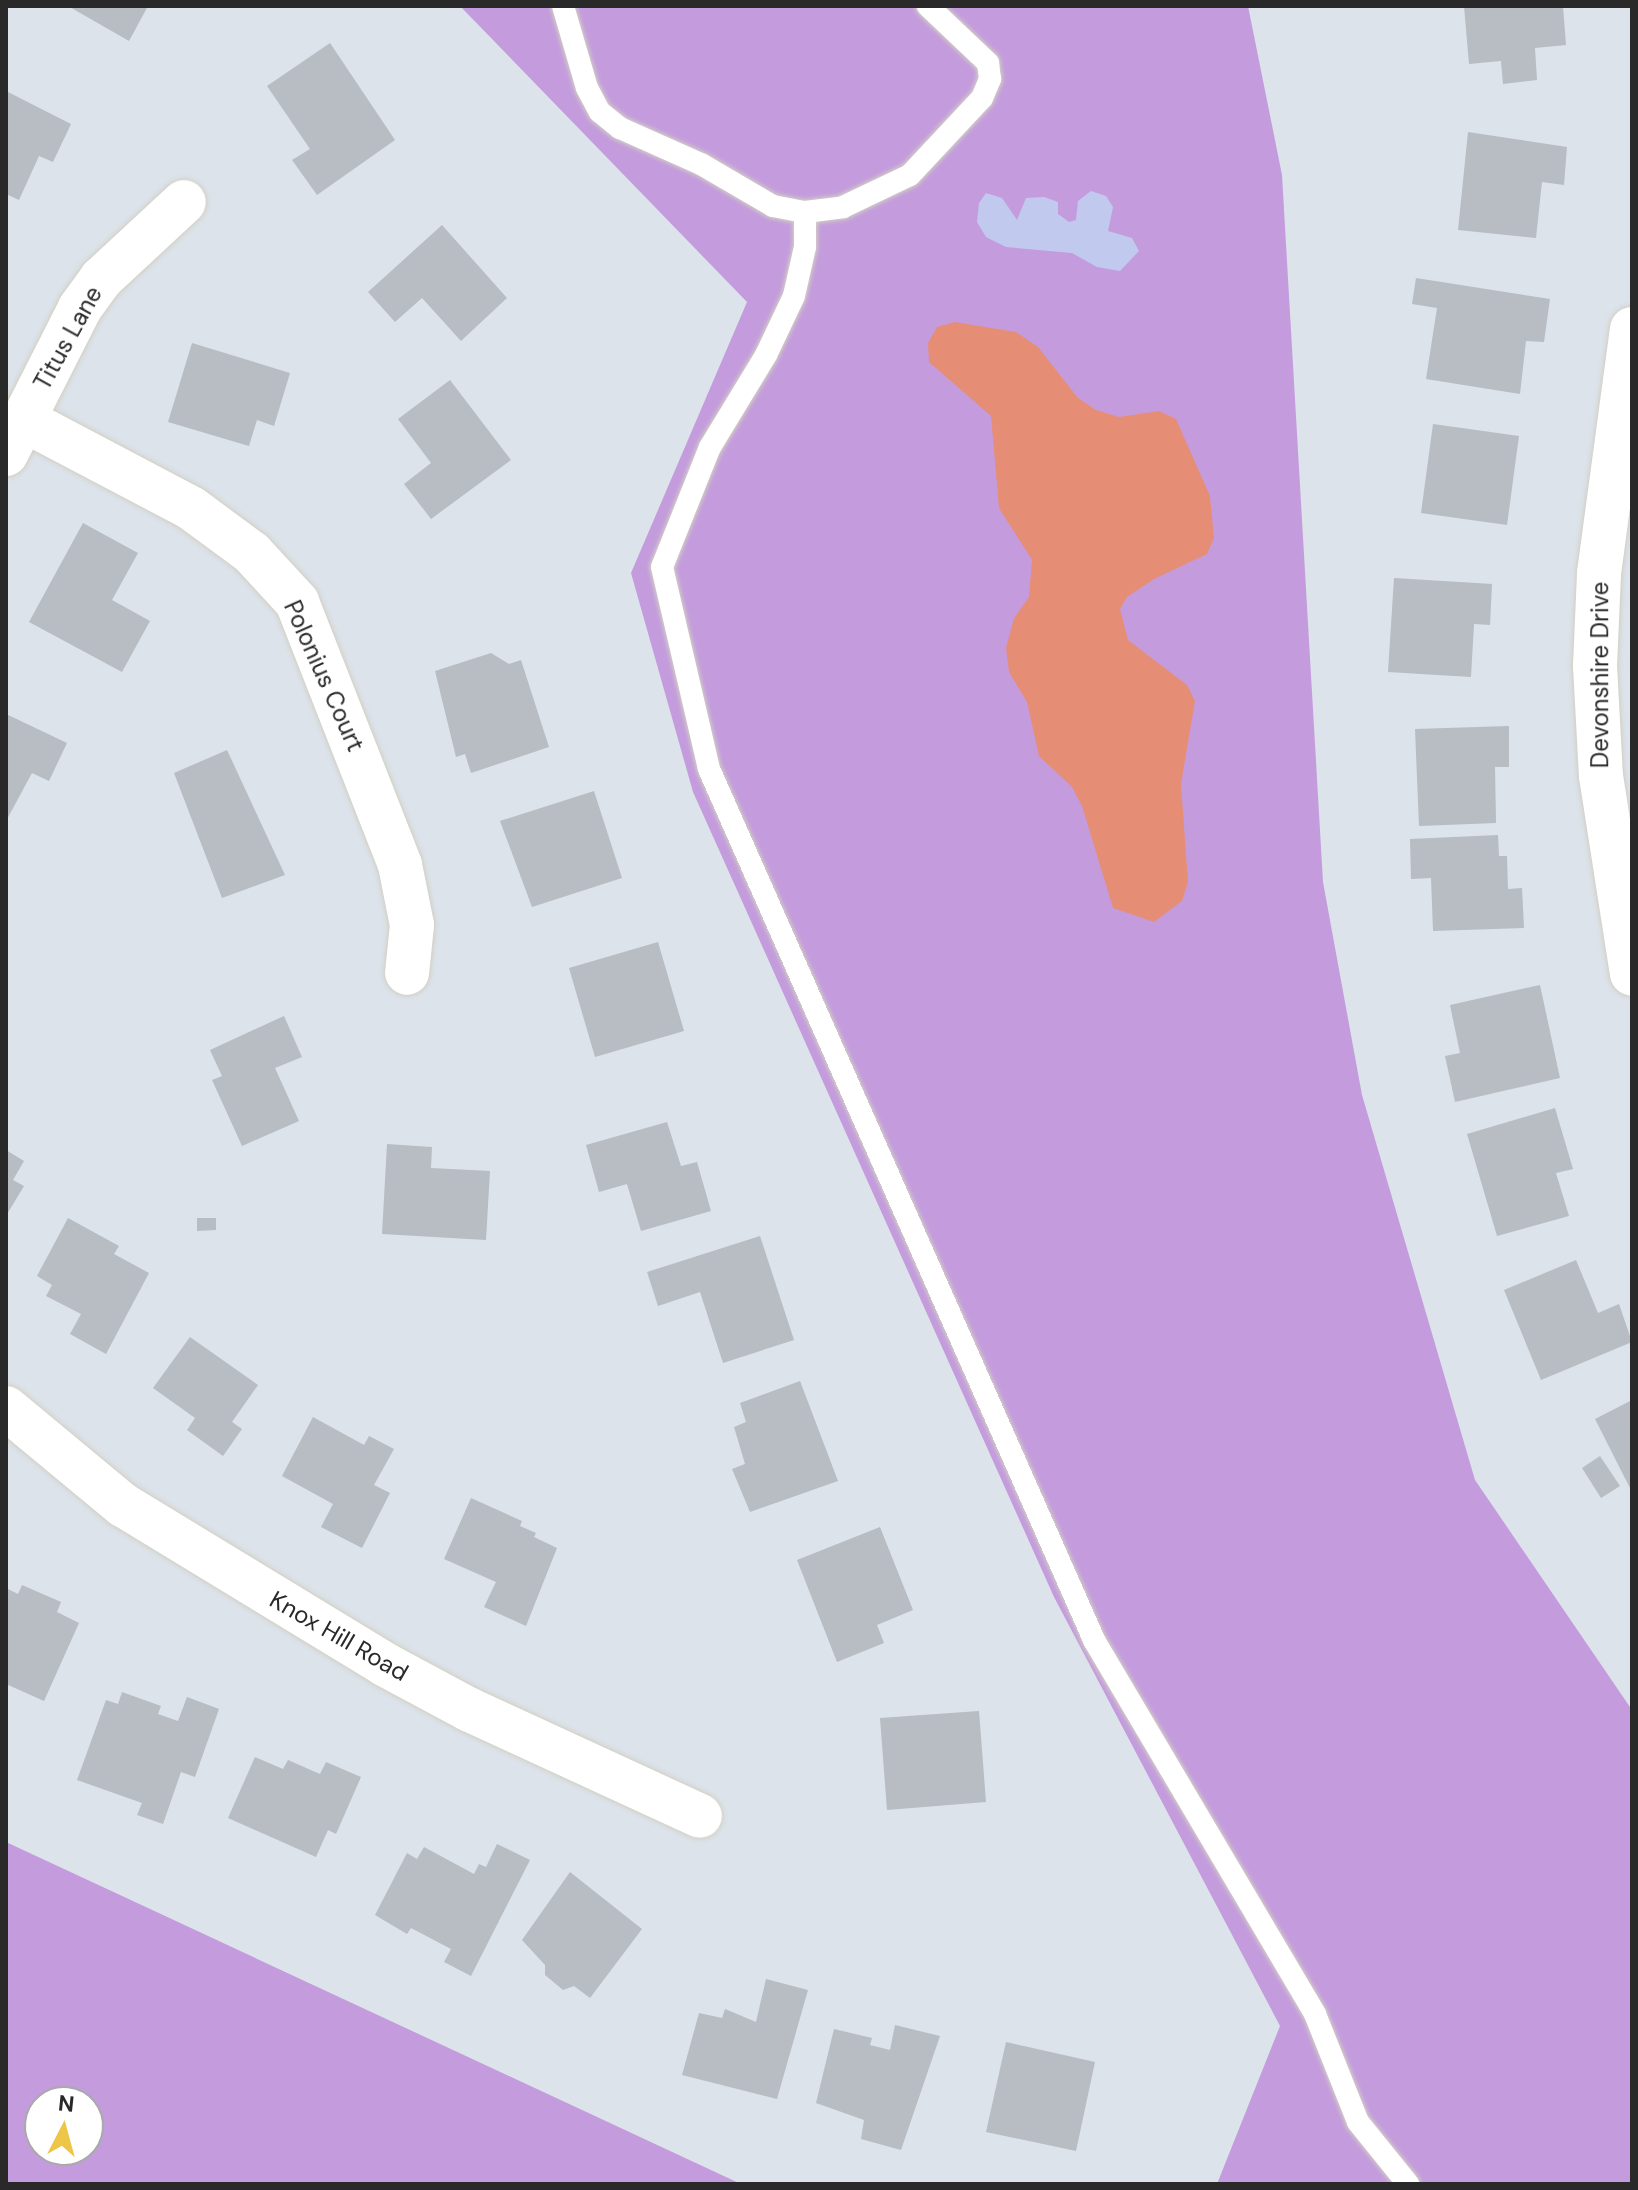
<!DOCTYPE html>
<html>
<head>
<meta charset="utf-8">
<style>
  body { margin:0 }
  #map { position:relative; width:1638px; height:2190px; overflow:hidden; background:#dce3ea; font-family:"DM Sans",sans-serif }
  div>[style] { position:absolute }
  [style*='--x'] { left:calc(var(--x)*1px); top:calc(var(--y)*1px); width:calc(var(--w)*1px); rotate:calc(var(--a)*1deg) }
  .green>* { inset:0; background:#c49cdd }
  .sand>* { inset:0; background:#c1caee }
  .water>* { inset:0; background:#e68d76 }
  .building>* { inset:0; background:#b8bcc3 }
  .roads { filter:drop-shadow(0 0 2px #d2cfc4) drop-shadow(0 0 2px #d2cfc4) }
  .lane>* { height:22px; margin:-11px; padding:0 11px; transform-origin:11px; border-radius:11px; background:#fff }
  .street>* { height:44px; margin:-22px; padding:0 22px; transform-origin:22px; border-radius:22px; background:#fff }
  span { translate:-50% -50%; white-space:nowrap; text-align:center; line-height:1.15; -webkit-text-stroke:6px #fff; paint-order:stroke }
  .street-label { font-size:24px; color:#292929 }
  .frame { position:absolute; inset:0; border:8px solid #292929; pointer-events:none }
  .north { position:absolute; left:24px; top:2086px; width:80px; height:80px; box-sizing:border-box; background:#fff; border:2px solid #a9a9a9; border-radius:50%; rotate:6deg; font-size:22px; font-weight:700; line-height:32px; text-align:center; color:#292929 }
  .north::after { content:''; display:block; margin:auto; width:28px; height:36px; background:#edc547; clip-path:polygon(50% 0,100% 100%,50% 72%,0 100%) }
</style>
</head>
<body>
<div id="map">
  <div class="green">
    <div style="clip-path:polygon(460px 6px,1248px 6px,1282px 175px,1323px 882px,1362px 1095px,1475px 1480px,1632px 1710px,1632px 2184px,1217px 2184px,1280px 2026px,1054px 1597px,693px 792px,631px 573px,747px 302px)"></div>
    <div style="clip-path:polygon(evenodd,6px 1842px,741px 2184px,6px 2184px,6px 1842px,40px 2102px,88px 2102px,88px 2150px,40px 2150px,40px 2102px)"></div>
  </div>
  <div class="sand">
    <div style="clip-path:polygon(1091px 191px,1106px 196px,1113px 207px,1108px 231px,1132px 238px,1139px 251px,1120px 271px,1097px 267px,1072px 253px,1006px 247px,986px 237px,977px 222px,979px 203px,986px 193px,1002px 198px,1017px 220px,1026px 198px,1044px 197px,1058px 202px,1058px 214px,1069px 222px,1076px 220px,1078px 201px)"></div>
  </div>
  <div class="water">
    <div style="clip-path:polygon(955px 322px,1016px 332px,1038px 347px,1078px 398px,1096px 410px,1119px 417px,1159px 411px,1176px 419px,1210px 496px,1214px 538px,1207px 554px,1154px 579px,1127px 597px,1120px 609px,1128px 640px,1187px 685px,1195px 701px,1181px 784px,1188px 882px,1182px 901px,1154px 922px,1113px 908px,1082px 806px,1072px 787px,1039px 756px,1027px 702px,1009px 672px,1006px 648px,1014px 618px,1029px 597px,1032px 560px,999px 508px,991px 416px,929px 362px,928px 343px,937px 327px)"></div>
  </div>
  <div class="building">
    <div style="clip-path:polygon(68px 6px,148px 6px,129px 41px)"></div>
    <div style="clip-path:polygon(1464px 6px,1563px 6px,1566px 45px,1535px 48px,1537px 80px,1503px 84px,1501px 61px,1469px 64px)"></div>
    <div style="clip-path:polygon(330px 43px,395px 140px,317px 195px,292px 160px,310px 149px,267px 86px)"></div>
    <div style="clip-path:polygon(6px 91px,71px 124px,53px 162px,39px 156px,19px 200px,6px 194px)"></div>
    <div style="clip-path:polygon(1468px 132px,1567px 147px,1564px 185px,1542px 182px,1536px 238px,1458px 230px)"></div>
    <div style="clip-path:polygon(442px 225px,507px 298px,461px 341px,422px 298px,395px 322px,368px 292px)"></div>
    <div style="clip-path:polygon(1416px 278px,1550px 299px,1544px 342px,1526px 341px,1520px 394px,1426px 379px,1437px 308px,1412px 304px)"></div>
    <div style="clip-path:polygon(192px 343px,290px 373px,274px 426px,257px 420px,249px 446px,168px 422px)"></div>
    <div style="clip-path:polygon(450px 380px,511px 460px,431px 519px,404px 484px,431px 463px,398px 419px)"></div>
    <div style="clip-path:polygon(1433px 424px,1519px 436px,1507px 525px,1421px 513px)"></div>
    <div style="clip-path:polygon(83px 523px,138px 553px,112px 600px,150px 621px,122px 672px,29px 622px)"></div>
    <div style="clip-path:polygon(1394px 578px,1492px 584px,1490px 625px,1474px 624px,1471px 677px,1388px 672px)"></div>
    <div style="clip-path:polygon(491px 653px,509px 664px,521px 660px,549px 747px,471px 773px,465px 754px,456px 757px,435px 671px)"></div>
    <div style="clip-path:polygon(6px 714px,67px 743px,49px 781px,32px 773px,6px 821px)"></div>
    <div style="clip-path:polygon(1509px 726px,1509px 767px,1495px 767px,1496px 823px,1419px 826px,1415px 729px)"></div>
    <div style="clip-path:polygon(227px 750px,285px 875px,222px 898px,174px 773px)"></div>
    <div style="clip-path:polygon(594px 791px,622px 878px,532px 907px,500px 821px)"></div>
    <div style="clip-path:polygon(1498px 835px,1499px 856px,1507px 856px,1508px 889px,1522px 888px,1524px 928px,1433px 931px,1431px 878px,1411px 879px,1410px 839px)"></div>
    <div style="clip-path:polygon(658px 942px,684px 1031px,595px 1057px,569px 968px)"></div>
    <div style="clip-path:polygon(1540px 985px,1560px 1078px,1455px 1102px,1445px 1056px,1460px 1053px,1450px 1005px)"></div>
    <div style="clip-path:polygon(284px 1016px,302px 1057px,275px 1068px,299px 1121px,242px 1146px,212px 1080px,222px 1076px,210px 1050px)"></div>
    <div style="clip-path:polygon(1555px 1108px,1573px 1169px,1556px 1173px,1569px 1216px,1497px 1236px,1467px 1134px)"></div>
    <div style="clip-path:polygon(667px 1122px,681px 1166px,697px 1162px,711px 1211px,641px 1231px,627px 1184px,599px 1192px,586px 1145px)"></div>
    <div style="clip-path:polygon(387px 1144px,432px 1147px,431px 1168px,490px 1171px,486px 1240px,382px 1234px)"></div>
    <div style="clip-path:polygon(6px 1150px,24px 1161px,13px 1180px,24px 1186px,6px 1216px)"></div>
    <div style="clip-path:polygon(68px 1218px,119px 1246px,114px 1254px,149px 1273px,106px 1354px,70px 1334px,81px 1314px,46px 1296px,52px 1285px,37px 1276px)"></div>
    <div style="clip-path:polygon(197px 1218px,216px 1218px,216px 1230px,197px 1231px)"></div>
    <div style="clip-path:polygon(760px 1236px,794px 1340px,723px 1363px,700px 1292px,658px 1306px,647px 1272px)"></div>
    <div style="clip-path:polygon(1576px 1260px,1598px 1313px,1619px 1304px,1632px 1342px,1541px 1380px,1504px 1290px)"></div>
    <div style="clip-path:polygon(190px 1337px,258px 1385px,232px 1422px,242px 1429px,223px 1456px,187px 1430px,195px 1418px,153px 1388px)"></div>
    <div style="clip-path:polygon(800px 1381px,838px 1481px,750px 1512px,732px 1469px,745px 1464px,734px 1427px,746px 1422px,740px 1403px)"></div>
    <div style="clip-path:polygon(1632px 1400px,1632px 1492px,1595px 1419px)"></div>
    <div style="clip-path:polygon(313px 1417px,364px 1445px,369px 1436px,394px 1449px,374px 1485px,390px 1493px,362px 1548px,321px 1527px,333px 1504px,282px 1476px)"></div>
    <div style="clip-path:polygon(1600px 1456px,1620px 1486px,1601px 1498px,1582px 1468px)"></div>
    <div style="clip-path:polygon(471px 1498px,522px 1521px,520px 1526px,536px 1533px,534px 1537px,557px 1548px,526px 1626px,484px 1607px,496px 1582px,444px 1559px)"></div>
    <div style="clip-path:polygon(880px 1527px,913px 1610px,877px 1625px,884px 1643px,837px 1662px,797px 1560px)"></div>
    <div style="clip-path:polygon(22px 1585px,61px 1602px,57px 1612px,79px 1623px,44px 1701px,6px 1684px,6px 1588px,18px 1594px)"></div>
    <div style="clip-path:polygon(122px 1692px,161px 1706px,158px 1714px,178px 1721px,187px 1697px,219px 1709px,195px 1777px,181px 1772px,163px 1824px,137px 1815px,142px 1803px,77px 1780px,106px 1700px,118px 1704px)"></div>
    <div style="clip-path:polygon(979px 1711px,986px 1802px,887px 1810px,880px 1718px)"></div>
    <div style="clip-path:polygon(255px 1757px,283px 1769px,288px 1760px,320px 1774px,326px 1762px,361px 1777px,336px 1834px,328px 1830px,316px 1857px,228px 1818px)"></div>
    <div style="clip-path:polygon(497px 1844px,530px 1860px,471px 1976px,444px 1962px,451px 1949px,411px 1928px,407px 1934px,375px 1915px,407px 1853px,417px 1859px,424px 1847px,474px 1874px,479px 1864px,486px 1867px)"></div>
    <div style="clip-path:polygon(570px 1872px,642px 1929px,590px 1998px,574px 1986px,563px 1990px,545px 1975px,545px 1965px,522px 1940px)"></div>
    <div style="clip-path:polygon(766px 1979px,808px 1990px,777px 2099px,682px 2075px,699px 2013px,722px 2018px,725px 2009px,756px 2022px)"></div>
    <div style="clip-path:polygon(895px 2025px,940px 2036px,901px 2150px,861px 2139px,864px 2120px,816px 2103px,834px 2029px,872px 2038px,870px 2045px,890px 2050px)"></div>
    <div style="clip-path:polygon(1006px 2042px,1095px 2062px,1076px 2151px,986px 2132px)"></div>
  </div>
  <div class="roads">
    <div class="lane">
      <div style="--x:563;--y:6;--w:85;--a:73.7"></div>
      <div style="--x:587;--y:88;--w:27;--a:62"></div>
      <div style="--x:600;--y:112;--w:26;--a:39"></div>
      <div style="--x:620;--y:128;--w:89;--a:24"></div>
      <div style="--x:701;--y:164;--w:83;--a:30.3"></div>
      <div style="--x:773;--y:206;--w:33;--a:11"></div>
      <div style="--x:805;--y:212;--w:38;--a:-7"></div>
      <div style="--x:843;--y:207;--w:74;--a:-25.5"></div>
      <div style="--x:910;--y:175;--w:105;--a:-46.9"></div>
      <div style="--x:982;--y:98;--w:21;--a:-67"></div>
      <div style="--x:990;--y:79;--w:16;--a:-97"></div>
      <div style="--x:988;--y:63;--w:83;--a:-136.5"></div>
      <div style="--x:805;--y:212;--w:35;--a:90"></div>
      <div style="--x:805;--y:247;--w:50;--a:102.7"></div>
      <div style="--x:794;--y:296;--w:65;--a:115.4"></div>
      <div style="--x:766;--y:355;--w:108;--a:121.3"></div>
      <div style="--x:710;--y:447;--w:129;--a:111.8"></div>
      <div style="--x:662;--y:567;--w:207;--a:76.9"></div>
      <div style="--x:709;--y:769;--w:952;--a:66.15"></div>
      <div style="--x:1094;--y:1640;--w:434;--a:59.4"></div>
      <div style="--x:1315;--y:2014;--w:116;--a:68.3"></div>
      <div style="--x:1358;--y:2122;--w:80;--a:51.1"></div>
    </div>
    <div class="street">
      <div style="--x:1632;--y:329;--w:247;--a:97.7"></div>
      <div style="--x:1599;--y:574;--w:92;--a:92.5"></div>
      <div style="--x:1595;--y:666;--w:110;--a:86.9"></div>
      <div style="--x:1601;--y:776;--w:200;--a:81.1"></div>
      <div style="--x:24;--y:420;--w:189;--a:27.8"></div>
      <div style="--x:191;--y:508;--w:76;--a:36.4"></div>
      <div style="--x:252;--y:553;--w:67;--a:47.4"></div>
      <div style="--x:297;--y:602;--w:282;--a:68.6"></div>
      <div style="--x:400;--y:865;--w:61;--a:78.7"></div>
      <div style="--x:412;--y:925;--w:48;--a:95.9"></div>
      <div style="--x:6;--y:454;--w:164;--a:-63.1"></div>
      <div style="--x:80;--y:308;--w:36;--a:-54"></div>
      <div style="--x:101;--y:279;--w:113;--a:-42.9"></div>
      <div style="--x:6;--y:1408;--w:152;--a:39.7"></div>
      <div style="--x:123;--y:1505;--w:308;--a:31.3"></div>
      <div style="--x:386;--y:1665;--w:95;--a:28.2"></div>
      <div style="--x:470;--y:1710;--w:253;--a:24.7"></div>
    </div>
  </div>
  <div class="street-label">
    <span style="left:68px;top:338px;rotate:-61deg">Titus Lane</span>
    <span style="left:1600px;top:675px;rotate:-90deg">Devonshire Drive</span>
    <span style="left:324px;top:676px;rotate:66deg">Polonius Court</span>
    <span style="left:339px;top:1636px;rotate:30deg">Knox Hill Road</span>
  </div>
  <div class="frame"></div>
  <div class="north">N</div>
</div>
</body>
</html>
